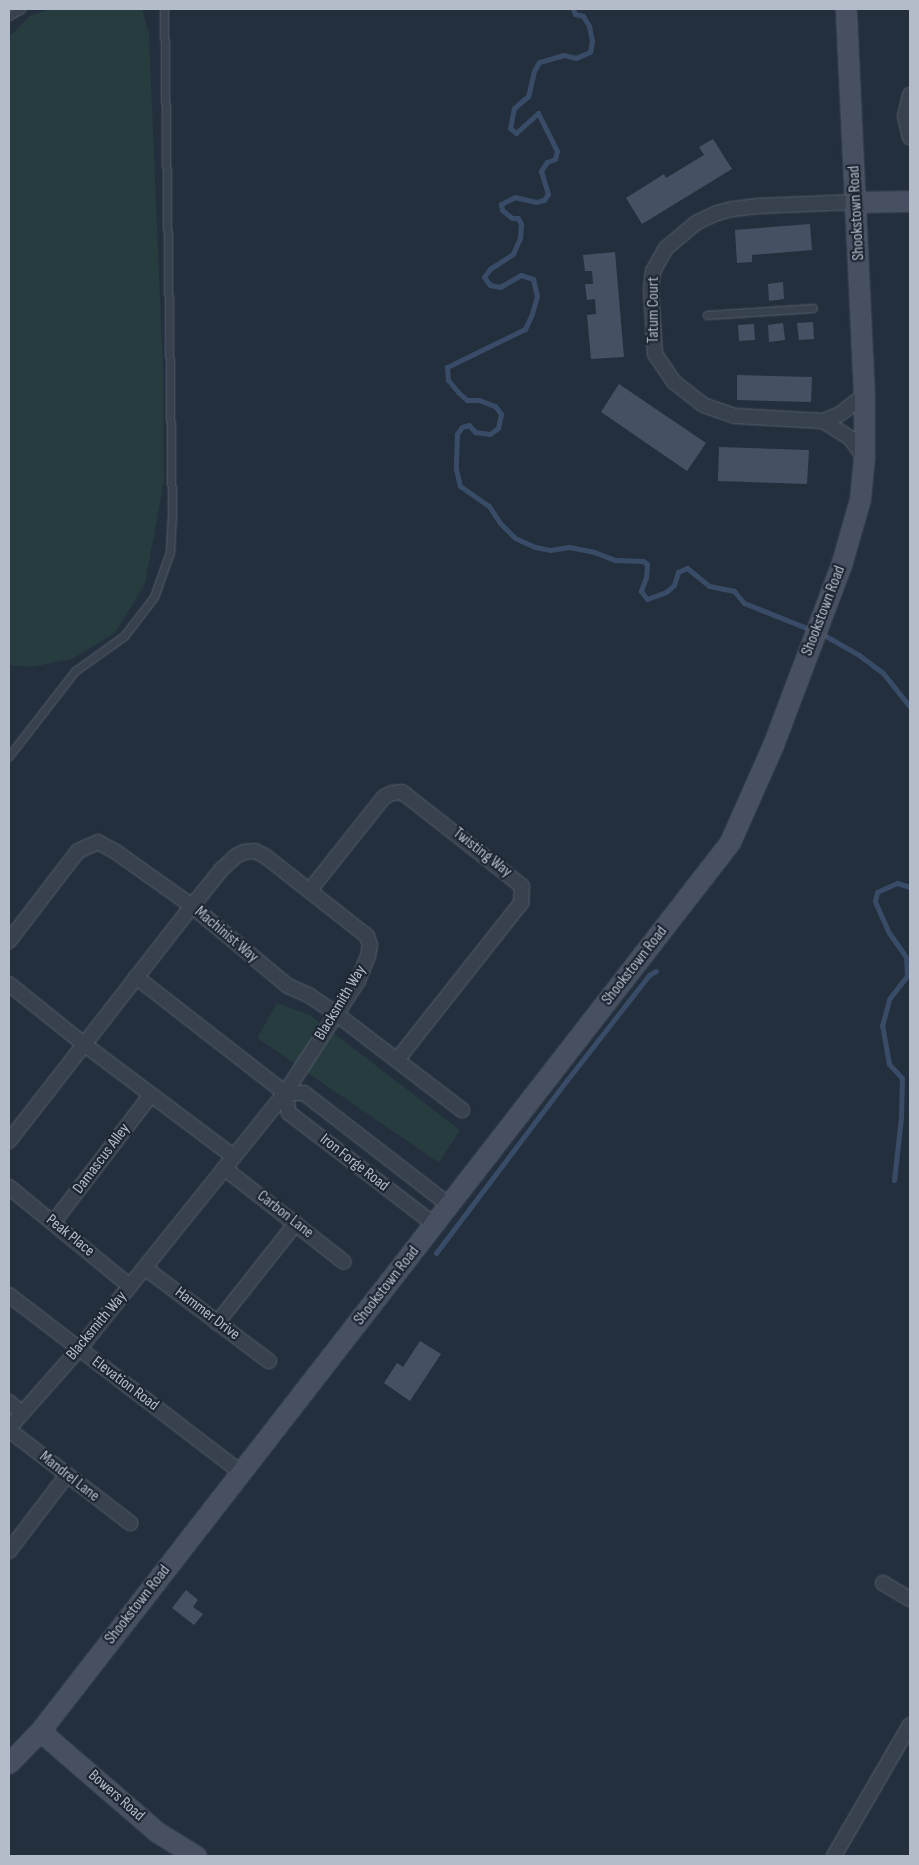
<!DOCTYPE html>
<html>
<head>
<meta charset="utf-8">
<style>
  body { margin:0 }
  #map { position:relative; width:919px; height:1865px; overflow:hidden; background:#242f3e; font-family:"Sofia Sans Condensed",sans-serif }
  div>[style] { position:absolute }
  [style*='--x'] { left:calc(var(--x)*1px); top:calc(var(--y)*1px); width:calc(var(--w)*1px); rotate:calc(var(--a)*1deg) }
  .green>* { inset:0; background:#263c3f }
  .stream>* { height:5px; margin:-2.5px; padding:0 2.5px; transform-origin:2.5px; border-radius:2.5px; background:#394c67 }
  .building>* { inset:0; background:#455162 }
  .roads { filter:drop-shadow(0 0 1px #565f6c) drop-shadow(0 0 1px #565f6c) }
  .lane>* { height:7px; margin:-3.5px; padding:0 3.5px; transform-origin:3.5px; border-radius:3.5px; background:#38414e }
  .street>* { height:14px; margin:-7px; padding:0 7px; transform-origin:7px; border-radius:7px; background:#38414e }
  .secondary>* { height:19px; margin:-9.5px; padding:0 9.5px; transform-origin:9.5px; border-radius:9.5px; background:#465061 }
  span { translate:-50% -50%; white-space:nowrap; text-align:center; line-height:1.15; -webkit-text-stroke:4.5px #1d2633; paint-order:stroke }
  .street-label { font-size:16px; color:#b4bcc9 }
  .frame { position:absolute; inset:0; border:10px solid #b4bcc9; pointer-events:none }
</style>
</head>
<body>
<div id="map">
  <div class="green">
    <div style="clip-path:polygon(50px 9px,142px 9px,149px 34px,163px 368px,164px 481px,145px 584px,115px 633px,72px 659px,31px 667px,9px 665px,9px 37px,30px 16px)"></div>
    <div style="clip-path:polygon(277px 1003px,310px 1015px,460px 1130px,439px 1163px,257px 1038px)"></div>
  </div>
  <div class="stream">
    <div style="--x:573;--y:9;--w:5;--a:68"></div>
    <div style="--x:575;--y:14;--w:8;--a:14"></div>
    <div style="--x:583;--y:16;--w:12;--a:59"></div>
    <div style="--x:589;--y:26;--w:15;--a:79"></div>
    <div style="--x:592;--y:41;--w:11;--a:100"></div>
    <div style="--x:590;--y:52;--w:15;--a:157"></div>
    <div style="--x:576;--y:58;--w:12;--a:-166"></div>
    <div style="--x:564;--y:55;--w:26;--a:164"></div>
    <div style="--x:539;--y:62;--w:10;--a:119"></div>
    <div style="--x:534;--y:71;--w:26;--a:103"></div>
    <div style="--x:528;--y:96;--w:18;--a:139"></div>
    <div style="--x:514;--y:108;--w:20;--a:101"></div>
    <div style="--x:510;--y:128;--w:8;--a:40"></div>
    <div style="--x:516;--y:133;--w:30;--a:-42"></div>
    <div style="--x:538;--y:113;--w:42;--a:63.4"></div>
    <div style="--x:557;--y:151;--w:8;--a:104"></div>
    <div style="--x:555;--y:159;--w:9;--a:159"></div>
    <div style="--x:547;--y:162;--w:11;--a:124"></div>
    <div style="--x:541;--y:171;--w:24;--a:73"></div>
    <div style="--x:548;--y:194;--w:7;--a:124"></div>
    <div style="--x:544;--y:200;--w:8;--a:166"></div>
    <div style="--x:536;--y:202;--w:22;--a:-167"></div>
    <div style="--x:515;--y:197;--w:16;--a:153"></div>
    <div style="--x:501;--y:204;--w:6;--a:81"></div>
    <div style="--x:502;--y:210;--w:13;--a:39"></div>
    <div style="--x:512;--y:218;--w:6;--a:0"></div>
    <div style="--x:518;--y:218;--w:7;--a:63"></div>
    <div style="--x:521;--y:224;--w:14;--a:94"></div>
    <div style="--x:520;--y:238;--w:17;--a:114"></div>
    <div style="--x:513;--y:254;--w:27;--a:147"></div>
    <div style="--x:490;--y:269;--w:10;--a:127"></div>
    <div style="--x:484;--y:277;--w:10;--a:53"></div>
    <div style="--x:490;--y:285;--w:10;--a:11"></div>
    <div style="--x:500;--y:287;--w:24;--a:-30"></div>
    <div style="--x:521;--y:275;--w:13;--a:18"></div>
    <div style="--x:533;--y:279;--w:17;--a:77"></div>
    <div style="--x:537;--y:296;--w:19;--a:106"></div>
    <div style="--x:532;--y:314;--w:17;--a:115"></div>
    <div style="--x:525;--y:329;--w:87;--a:154"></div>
    <div style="--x:447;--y:367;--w:13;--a:86"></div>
    <div style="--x:448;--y:380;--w:16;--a:50"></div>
    <div style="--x:458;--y:392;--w:12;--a:42"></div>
    <div style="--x:467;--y:400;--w:12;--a:0"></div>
    <div style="--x:479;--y:400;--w:17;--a:21"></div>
    <div style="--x:495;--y:406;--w:10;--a:53"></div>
    <div style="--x:501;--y:414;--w:14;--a:102"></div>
    <div style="--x:498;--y:428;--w:10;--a:143"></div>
    <div style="--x:490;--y:434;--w:15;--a:-172"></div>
    <div style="--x:475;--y:432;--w:9;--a:-131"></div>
    <div style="--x:469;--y:425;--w:7;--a:164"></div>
    <div style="--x:462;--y:427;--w:9;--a:126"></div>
    <div style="--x:457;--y:434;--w:35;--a:92"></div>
    <div style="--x:456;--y:469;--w:17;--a:77"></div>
    <div style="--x:460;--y:486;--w:35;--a:35"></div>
    <div style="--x:489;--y:506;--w:20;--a:57"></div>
    <div style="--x:500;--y:523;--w:21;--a:45"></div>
    <div style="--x:515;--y:538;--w:22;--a:24"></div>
    <div style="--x:535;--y:547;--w:15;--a:11"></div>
    <div style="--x:550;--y:550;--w:19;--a:-9"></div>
    <div style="--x:569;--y:547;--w:25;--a:11"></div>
    <div style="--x:594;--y:552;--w:22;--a:21"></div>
    <div style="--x:615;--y:560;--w:28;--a:2"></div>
    <div style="--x:643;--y:561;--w:5;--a:37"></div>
    <div style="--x:647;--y:564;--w:13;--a:94"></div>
    <div style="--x:646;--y:577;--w:15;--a:110"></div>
    <div style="--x:641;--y:591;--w:10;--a:53"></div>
    <div style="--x:647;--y:599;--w:20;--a:-20"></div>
    <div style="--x:666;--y:592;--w:11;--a:-41"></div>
    <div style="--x:674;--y:585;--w:14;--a:-73"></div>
    <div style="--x:678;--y:572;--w:10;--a:-24"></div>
    <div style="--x:687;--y:568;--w:28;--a:39"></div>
    <div style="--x:709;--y:586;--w:25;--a:11"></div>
    <div style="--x:734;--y:591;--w:16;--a:50"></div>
    <div style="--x:744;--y:603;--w:86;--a:21.8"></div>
    <div style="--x:824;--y:635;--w:40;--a:29.7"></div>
    <div style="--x:859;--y:655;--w:30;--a:37"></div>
    <div style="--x:883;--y:673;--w:43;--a:51.5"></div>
    <div style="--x:894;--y:1180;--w:62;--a:-83.6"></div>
    <div style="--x:901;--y:1118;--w:40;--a:-88.6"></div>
    <div style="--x:902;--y:1078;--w:19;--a:-133"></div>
    <div style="--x:889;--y:1064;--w:39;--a:-100"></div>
    <div style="--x:882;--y:1026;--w:28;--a:-75"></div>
    <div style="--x:889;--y:999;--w:29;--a:-52"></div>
    <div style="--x:907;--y:976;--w:19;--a:-93"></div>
    <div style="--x:906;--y:957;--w:29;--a:-125"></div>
    <div style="--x:889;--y:933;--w:35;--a:-114"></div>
    <div style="--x:875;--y:901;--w:9;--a:-77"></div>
    <div style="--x:877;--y:892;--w:22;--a:-24"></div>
    <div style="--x:897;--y:883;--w:14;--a:17"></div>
    <div style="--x:436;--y:1253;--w:217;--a:-52.9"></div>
    <div style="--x:567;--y:1080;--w:133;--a:-52"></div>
    <div style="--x:649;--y:975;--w:8;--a:-30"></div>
  </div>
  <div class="building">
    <div style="clip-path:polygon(713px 139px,732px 169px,642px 224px,626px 198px,664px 174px,666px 178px,704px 155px,699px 147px)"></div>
    <div style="clip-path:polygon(810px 224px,812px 250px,752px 255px,752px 262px,737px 263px,735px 230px)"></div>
    <div style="clip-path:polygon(615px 252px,624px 357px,591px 359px,587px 315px,596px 314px,595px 299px,587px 300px,585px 284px,593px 284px,592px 271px,585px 271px,583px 255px)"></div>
    <div style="clip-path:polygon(783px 282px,784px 299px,769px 301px,768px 284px)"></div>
    <div style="clip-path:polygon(813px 322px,814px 339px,799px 340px,797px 323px)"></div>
    <div style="clip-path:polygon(783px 323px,785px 340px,769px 342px,768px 325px)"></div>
    <div style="clip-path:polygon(754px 324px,755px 340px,739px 341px,738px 325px)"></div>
    <div style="clip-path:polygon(737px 375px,812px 377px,811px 402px,737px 400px)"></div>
    <div style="clip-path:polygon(619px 384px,706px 443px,687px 471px,601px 412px)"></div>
    <div style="clip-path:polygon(719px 447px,809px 450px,807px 484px,718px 481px)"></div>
    <div style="clip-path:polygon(420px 1341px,441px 1354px,410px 1401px,384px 1383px,397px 1363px,403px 1367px)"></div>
    <div style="clip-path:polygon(186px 1590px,198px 1600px,193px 1607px,203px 1614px,194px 1625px,172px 1608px)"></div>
  </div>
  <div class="roads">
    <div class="lane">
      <div style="--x:9;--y:16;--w:14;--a:-30"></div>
      <div style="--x:707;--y:315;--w:106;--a:-3.8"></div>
      <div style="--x:9;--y:756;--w:108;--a:-52.2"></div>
      <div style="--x:75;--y:671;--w:60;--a:-35.5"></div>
      <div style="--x:124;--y:636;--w:49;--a:-52.4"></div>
      <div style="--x:154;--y:597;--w:48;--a:-70.4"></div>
      <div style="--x:170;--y:552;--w:36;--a:-87"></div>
      <div style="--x:172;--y:516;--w:507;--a:-90.9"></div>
    </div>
    <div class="street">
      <div style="--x:910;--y:95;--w:22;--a:103"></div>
      <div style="--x:905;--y:116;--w:22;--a:77"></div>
      <div style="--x:856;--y:202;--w:98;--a:177.7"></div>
      <div style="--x:758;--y:206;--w:26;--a:173"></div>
      <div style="--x:732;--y:209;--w:16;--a:165"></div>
      <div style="--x:717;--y:213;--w:23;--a:155"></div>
      <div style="--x:696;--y:223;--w:39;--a:140"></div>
      <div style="--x:666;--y:248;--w:26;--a:119"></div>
      <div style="--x:653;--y:271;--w:18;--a:96"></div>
      <div style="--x:651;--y:289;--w:65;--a:86.5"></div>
      <div style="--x:655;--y:354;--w:34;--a:56"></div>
      <div style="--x:674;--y:382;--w:37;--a:38"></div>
      <div style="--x:703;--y:405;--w:34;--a:19"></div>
      <div style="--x:735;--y:416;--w:88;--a:3.3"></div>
      <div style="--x:823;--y:421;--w:32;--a:32"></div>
      <div style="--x:850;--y:438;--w:24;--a:54"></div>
      <div style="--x:823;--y:421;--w:18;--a:-22"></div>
      <div style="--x:840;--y:414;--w:31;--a:-38"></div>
      <div style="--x:310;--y:890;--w:119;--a:-51.5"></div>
      <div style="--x:384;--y:797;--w:9;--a:-27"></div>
      <div style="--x:392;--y:793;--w:10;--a:-6"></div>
      <div style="--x:402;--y:792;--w:152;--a:38.1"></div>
      <div style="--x:522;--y:886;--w:17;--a:93"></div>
      <div style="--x:521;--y:903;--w:200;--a:128.3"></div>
      <div style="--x:9;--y:941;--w:113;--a:-52.5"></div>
      <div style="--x:78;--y:851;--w:22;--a:-24"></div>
      <div style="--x:98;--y:842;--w:21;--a:29"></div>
      <div style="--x:116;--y:852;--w:93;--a:35.4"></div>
      <div style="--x:192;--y:906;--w:125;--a:39.8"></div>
      <div style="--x:288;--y:986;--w:24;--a:24"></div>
      <div style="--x:310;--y:996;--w:30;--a:34"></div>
      <div style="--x:335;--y:1013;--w:160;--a:37.4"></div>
      <div style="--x:136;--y:977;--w:189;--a:37.9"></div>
      <div style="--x:285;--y:1093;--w:19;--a:0"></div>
      <div style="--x:304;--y:1093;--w:185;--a:37.7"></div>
      <div style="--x:9;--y:984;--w:97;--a:38.8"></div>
      <div style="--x:85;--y:1045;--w:186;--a:36.9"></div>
      <div style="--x:285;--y:1093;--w:20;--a:79"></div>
      <div style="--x:289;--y:1113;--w:184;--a:37.5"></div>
      <div style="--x:9;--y:1141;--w:298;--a:-52.1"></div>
      <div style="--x:192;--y:906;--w:48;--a:-51"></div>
      <div style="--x:222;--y:869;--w:19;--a:-43"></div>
      <div style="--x:236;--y:856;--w:9;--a:-27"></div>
      <div style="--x:244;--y:852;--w:11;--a:-5"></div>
      <div style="--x:255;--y:851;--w:11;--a:27"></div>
      <div style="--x:265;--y:856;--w:130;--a:38.1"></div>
      <div style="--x:367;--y:936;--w:9;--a:72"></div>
      <div style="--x:370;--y:945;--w:11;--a:100"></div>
      <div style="--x:368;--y:956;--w:27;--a:112"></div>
      <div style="--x:358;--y:981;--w:134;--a:123.1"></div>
      <div style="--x:285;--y:1093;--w:329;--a:128.8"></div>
      <div style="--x:79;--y:1349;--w:106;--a:131.5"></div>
      <div style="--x:224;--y:1168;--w:152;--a:38.1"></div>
      <div style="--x:9;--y:1187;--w:156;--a:39.3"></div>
      <div style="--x:53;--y:1223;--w:161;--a:-52.6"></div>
      <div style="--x:145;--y:1268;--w:155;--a:36.9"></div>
      <div style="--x:9;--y:1295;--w:293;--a:37.4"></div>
      <div style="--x:217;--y:1323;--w:127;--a:-51.7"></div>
      <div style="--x:9;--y:1402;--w:17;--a:40"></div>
      <div style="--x:9;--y:1430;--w:153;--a:37.5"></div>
      <div style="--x:9;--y:1551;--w:96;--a:-52.7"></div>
      <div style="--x:883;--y:1583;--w:31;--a:31"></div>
      <div style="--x:834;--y:1856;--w:151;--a:-59.9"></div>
    </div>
    <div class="secondary">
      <div style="--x:856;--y:202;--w:54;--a:-1.1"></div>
      <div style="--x:40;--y:1731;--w:155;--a:40.8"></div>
      <div style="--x:157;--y:1832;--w:46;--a:31.6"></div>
      <div style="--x:9;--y:1763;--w:45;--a:-45.9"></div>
      <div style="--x:40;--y:1731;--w:1125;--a:-52.18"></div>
      <div style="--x:730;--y:842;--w:106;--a:-66.1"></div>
      <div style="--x:773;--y:745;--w:196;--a:-69.3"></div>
      <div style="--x:842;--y:562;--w:66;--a:-74.1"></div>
      <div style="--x:860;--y:499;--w:42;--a:-84.6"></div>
      <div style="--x:864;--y:457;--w:62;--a:-90"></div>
      <div style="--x:864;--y:395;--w:386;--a:-92.7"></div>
    </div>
  </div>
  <div class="street-label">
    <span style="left:857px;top:213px;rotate:-93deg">Shookstown Road</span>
    <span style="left:654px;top:310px;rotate:-90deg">Tatum Court</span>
    <span style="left:824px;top:611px;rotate:-69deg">Shookstown Road</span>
    <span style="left:482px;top:853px;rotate:38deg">Twisting Way</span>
    <span style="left:226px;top:935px;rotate:40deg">Machinist Way</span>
    <span style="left:635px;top:966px;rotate:-52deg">Shookstown Road</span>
    <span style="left:341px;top:1003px;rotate:-59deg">Blacksmith Way</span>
    <span style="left:102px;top:1159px;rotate:-53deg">Damascus Alley</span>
    <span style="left:354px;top:1163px;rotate:38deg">Iron Forge Road</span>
    <span style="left:285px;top:1215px;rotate:38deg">Carbon Lane</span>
    <span style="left:70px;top:1236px;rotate:39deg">Peak Place</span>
    <span style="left:387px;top:1286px;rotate:-52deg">Shookstown Road</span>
    <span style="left:207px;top:1314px;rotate:37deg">Hammer Drive</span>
    <span style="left:97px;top:1326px;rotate:-50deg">Blacksmith Way</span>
    <span style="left:125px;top:1384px;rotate:37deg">Elevation Road</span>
    <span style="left:69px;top:1477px;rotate:38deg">Mandrel Lane</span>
    <span style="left:138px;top:1605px;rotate:-52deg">Shookstown Road</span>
    <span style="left:116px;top:1796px;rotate:41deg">Bowers Road</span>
  </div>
  <div class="frame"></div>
</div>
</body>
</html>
